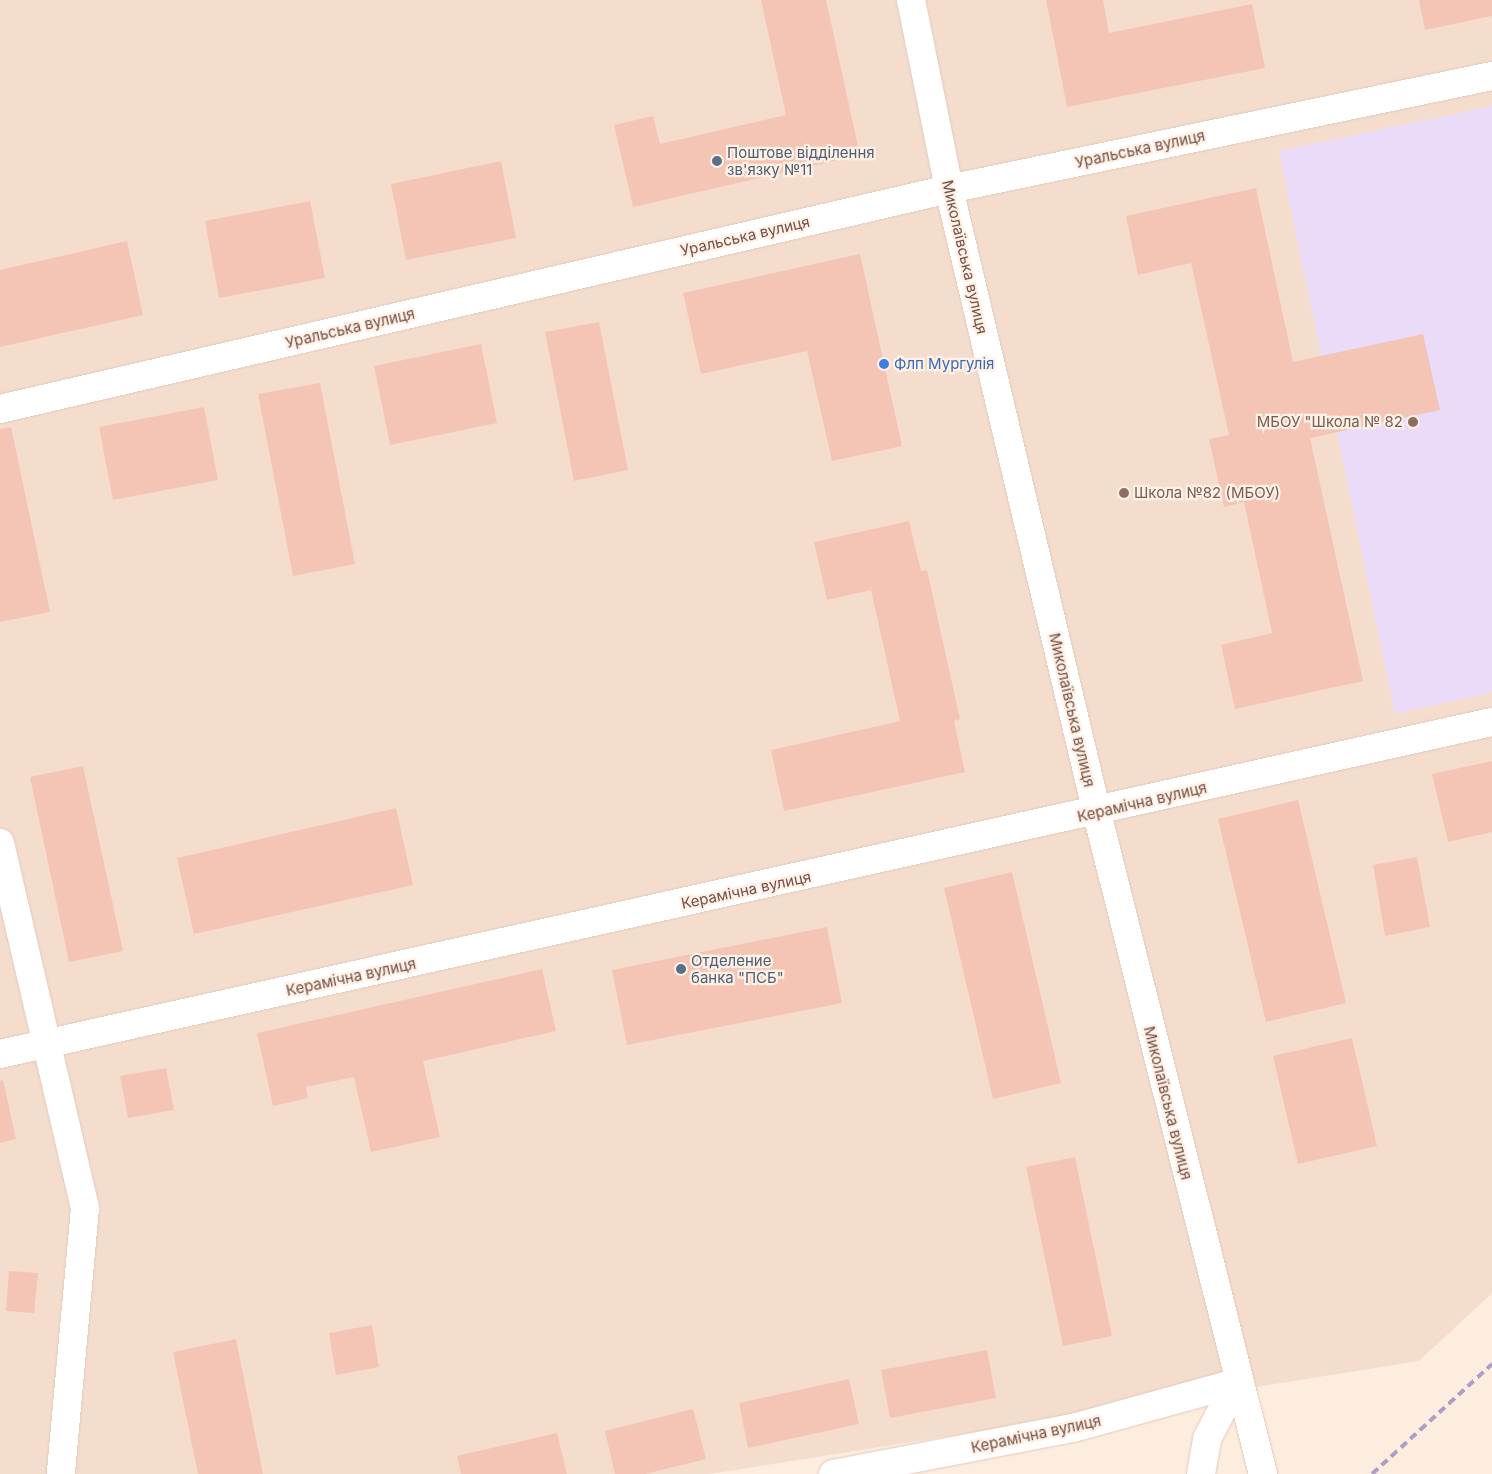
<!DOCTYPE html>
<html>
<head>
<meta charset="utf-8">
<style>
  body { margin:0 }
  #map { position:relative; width:1492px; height:1474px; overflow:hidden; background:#fdedde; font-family:Inter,sans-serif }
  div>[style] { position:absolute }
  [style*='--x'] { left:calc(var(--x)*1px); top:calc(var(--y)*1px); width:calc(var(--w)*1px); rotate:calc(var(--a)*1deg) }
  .residential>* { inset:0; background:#f5ddcd }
  .education>* { inset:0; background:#eadcf9 }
  .building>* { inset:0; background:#f4c5b5 }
  .roads { filter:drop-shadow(0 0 1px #e3c9bd) drop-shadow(0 0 1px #e3c9bd) }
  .minor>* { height:28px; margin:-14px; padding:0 14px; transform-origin:14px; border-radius:14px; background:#fff }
  .rail>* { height:4px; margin-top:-2px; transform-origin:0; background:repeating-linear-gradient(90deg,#ad9ec6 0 8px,transparent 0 13px) }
  .dots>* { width:14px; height:14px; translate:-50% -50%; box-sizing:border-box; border:2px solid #fff1e6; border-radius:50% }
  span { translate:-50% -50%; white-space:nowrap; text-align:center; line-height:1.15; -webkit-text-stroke:4.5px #fff1e6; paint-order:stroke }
  .street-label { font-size:15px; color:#744f46 }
  .service-label { font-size:15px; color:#4e5e75 }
  .left { translate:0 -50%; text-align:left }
  .shop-label { font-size:15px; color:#366cbe }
  .education-label { font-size:15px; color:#785e54 }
  .right { translate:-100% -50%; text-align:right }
</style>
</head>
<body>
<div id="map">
  <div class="residential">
    <div style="clip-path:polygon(0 0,1492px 0,1492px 1293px,1419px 1361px,710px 1474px,0 1474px)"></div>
  </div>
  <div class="education">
    <div style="clip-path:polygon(1492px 106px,1492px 692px,1395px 714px,1279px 151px)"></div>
  </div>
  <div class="building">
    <div style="clip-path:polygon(761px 0,826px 0,860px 155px,633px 207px,614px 125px,653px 116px,660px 144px,786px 115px)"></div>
    <div style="clip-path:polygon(1046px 0,1103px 0,1109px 33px,1252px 4px,1265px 68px,1067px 107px)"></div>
    <div style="clip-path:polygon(1419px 0,1492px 0,1492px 16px,1425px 30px)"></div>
    <div style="clip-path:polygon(501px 161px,516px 238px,406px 260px,391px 184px)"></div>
    <div style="clip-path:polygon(1256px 188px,1293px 362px,1423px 334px,1440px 410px,1310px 438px,1363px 681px,1235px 709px,1221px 645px,1272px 633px,1244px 502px,1224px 507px,1209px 439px,1229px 435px,1191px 263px,1138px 275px,1126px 216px)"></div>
    <div style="clip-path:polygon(310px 201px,325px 278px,219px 298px,205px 221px)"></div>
    <div style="clip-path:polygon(127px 241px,143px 315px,0 347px,0 270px)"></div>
    <div style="clip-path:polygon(860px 254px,902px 446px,832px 461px,807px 351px,701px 374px,683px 293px)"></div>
    <div style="clip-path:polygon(599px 322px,628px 470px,574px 481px,545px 332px)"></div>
    <div style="clip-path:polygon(481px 344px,497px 423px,390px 445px,374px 366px)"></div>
    <div style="clip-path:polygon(320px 383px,355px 564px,293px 576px,258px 394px)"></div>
    <div style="clip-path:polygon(204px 407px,218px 480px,113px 500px,99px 427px)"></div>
    <div style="clip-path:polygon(11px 427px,50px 612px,0 622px,0 429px)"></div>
    <div style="clip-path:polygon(909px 521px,921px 571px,927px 570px,960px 719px,954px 721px,965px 772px,784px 811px,771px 750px,900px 721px,871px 590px,827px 600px,814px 542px)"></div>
    <div style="clip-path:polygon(1492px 761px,1492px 832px,1448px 842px,1432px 774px)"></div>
    <div style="clip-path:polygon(83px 766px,123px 951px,69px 962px,30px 777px)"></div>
    <div style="clip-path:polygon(1298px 800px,1346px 1003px,1266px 1022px,1218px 819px)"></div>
    <div style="clip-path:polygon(396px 808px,413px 885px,194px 934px,177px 858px)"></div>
    <div style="clip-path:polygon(1417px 857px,1430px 927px,1385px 936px,1373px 865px)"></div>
    <div style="clip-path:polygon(1012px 872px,1061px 1083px,993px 1099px,944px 888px)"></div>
    <div style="clip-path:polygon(827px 927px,842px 1003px,627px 1045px,612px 970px)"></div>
    <div style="clip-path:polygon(542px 969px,556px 1031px,423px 1061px,440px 1137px,371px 1152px,354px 1077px,306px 1087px,308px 1098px,273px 1106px,257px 1033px)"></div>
    <div style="clip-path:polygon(1352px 1038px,1377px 1146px,1298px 1164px,1273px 1056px)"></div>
    <div style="clip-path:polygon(166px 1068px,174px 1110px,128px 1118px,120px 1076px)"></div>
    <div style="clip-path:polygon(3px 1080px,16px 1139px,0 1143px,0 1081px)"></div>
    <div style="clip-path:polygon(1075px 1157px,1112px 1336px,1063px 1346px,1026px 1167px)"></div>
    <div style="clip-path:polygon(9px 1271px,38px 1273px,34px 1313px,6px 1311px)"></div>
    <div style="clip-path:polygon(372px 1325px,379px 1367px,336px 1375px,329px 1333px)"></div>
    <div style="clip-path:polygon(236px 1339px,263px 1474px,198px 1474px,173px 1352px)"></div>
    <div style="clip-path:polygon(987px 1350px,996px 1398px,890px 1418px,881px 1370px)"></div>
    <div style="clip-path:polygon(849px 1379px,859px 1424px,748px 1448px,739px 1403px)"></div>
    <div style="clip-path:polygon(693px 1409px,706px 1459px,645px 1474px,615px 1474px,605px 1431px)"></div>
    <div style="clip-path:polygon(557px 1433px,567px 1474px,461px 1474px,457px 1456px)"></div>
  </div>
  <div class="roads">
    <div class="minor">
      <div style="--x:911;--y:0;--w:193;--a:78.6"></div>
      <div style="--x:949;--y:189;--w:641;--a:76.66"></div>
      <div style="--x:1097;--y:813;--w:682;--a:75.9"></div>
      <div style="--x:0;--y:409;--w:974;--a:-13.05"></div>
      <div style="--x:949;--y:189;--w:555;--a:-11.76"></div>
      <div style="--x:0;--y:843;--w:375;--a:76.9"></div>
      <div style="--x:85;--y:1208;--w:267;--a:95.2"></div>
      <div style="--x:0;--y:1054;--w:1528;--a:-12.55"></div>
      <div style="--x:833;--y:1474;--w:244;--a:-10.9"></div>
      <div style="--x:1073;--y:1428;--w:169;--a:-15.4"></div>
      <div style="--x:1201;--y:1474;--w:36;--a:-80"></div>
      <div style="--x:1207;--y:1439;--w:63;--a:-62.6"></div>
    </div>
  </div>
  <div class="rail">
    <div style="--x:1372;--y:1474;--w:163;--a:-42.5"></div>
  </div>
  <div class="dots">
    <div style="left:717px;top:161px;background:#5c6f8a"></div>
    <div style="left:884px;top:364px;background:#3f7fe0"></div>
    <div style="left:1413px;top:422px;background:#8d6e63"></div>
    <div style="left:1124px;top:493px;background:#8d6e63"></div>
    <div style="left:681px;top:969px;background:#5c6f8a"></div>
  </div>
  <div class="street-label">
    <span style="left:1140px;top:149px;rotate:-12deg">Уральська вулиця</span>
    <span style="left:745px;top:236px;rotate:-13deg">Уральська вулиця</span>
    <span style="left:965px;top:257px;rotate:77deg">Миколаївська вулиця</span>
    <span style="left:350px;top:328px;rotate:-13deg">Уральська вулиця</span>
    <span style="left:1072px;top:710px;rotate:77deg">Миколаївська вулиця</span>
    <span style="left:1142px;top:802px;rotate:-13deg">Керамічна вулиця</span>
    <span style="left:746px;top:890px;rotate:-12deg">Керамічна вулиця</span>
    <span style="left:351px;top:977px;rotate:-12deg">Керамічна вулиця</span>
    <span style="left:1168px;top:1103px;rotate:76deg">Миколаївська вулиця</span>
    <span style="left:1036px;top:1434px;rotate:-12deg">Керамічна вулиця</span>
  </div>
  <div class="service-label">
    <span class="left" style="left:727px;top:161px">Поштове відділення<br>зв'язку №11</span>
    <span class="left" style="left:691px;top:969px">Отделение<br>банка "ПСБ"</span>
  </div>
  <div class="shop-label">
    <span class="left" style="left:894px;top:364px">Флп Мургулія</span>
  </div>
  <div class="education-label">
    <span class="right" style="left:1403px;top:422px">МБОУ "Школа № 82</span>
    <span class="left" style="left:1134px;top:493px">Школа №82 (МБОУ)</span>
  </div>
</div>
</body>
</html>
